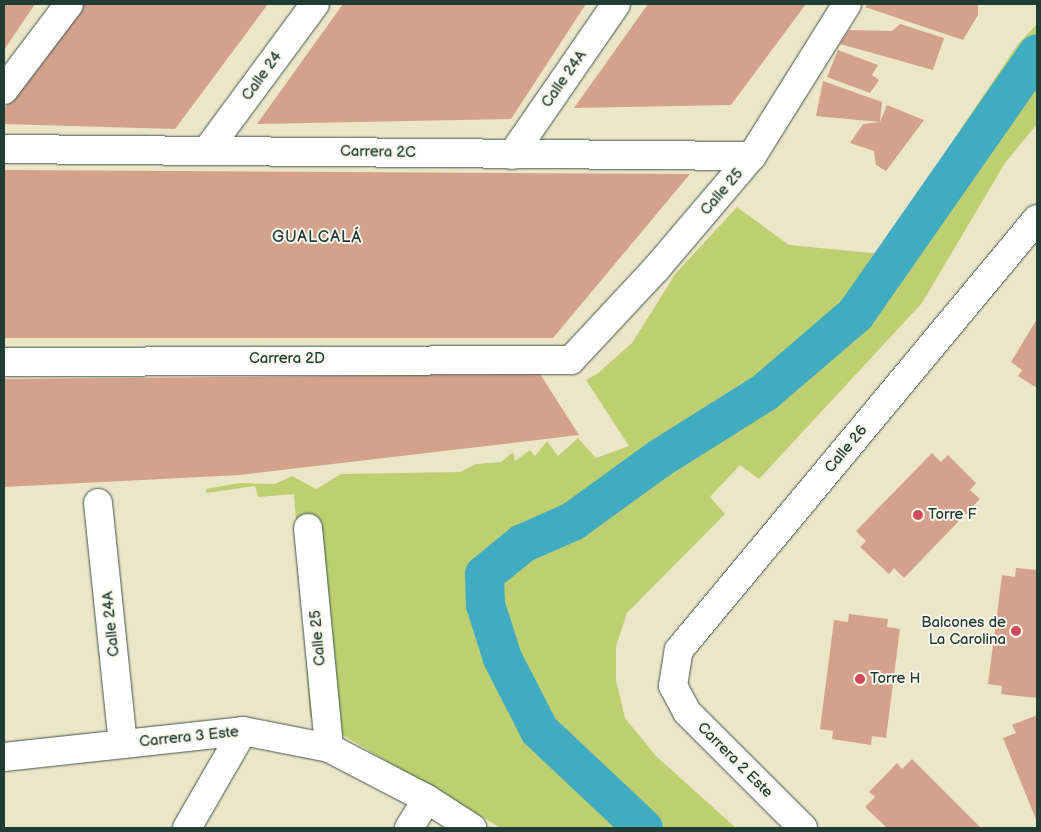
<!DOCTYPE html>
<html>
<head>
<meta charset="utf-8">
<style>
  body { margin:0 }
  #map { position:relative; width:1041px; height:832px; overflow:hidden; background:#ece6c9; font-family:"Balsamiq Sans",sans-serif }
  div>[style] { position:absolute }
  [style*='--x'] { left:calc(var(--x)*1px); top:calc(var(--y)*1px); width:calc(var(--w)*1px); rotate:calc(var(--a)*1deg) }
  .green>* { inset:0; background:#becf72 }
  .canal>* { height:39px; margin:-19.5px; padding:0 19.5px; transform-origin:19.5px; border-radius:19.5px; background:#41acc0 }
  .building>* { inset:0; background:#d4a18d }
  .roads { filter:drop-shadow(0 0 1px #3e564a) drop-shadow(0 0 1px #3e564a) }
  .street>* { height:28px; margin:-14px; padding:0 14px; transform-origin:14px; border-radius:14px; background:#fff }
  .dots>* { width:14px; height:14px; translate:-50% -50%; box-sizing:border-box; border:2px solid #fbf7ec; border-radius:50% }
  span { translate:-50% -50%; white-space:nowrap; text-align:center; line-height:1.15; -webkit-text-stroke:4px #fbf7ec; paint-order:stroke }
  .street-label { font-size:15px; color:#1f3d34 }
  .poi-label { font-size:15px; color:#1f3d34 }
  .left { translate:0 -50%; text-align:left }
  .right { translate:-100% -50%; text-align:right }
  .neighbourhood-label { font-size:16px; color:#1f3d34; letter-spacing:1px }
  .frame { position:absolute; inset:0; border:5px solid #1f3d34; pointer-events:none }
</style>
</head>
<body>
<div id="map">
  <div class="green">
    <div style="clip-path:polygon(1037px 24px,1037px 124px,1005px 163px,922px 303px,759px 479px,740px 465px,710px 497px,725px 514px,627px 613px,616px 646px,616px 680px,625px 718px,656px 756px,736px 828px,501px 828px,310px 716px,294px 494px,258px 497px,255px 486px,206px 493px,206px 489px,240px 483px,275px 484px,292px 476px,316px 489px,341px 474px,460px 472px,476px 464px,501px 462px,513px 452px,515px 461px,530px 450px,535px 456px,547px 441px,558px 456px,578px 438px,596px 458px,629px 446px,586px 380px,597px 374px,632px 343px,676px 273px,737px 207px,789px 245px,882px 254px,954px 139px,1018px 44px)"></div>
  </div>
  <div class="canal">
    <div style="--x:643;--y:828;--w:143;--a:-136.7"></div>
    <div style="--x:539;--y:730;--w:81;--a:-117.2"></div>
    <div style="--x:502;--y:658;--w:57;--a:-107.5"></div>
    <div style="--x:485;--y:604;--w:30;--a:-92"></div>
    <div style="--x:484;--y:574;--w:49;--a:-39.2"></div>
    <div style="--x:522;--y:543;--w:55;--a:-23.7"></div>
    <div style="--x:572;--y:521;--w:107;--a:-35.9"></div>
    <div style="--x:659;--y:458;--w:124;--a:-32.2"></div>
    <div style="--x:764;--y:392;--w:120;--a:-40.6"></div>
    <div style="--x:855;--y:314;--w:318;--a:-55.1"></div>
  </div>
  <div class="building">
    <div style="clip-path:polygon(4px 4px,35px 4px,4px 50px)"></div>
    <div style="clip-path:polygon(81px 4px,268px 4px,175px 129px,4px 124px,4px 109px)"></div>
    <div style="clip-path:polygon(343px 4px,586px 4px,511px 119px,257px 124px)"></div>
    <div style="clip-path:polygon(648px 4px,806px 4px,731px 105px,574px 108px)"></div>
    <div style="clip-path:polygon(868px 4px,978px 4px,978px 15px,963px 40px,865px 7px)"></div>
    <div style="clip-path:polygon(900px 24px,944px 38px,933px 70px,840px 44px,849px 30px,892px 31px)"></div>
    <div style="clip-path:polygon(838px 50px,878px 65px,872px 75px,879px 80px,870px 93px,827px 77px)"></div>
    <div style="clip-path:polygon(823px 81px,882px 102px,880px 122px,816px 116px)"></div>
    <div style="clip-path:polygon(887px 105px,924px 120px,886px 171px,876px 165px,874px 151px,850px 143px,863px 124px,880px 122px)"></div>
    <div style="clip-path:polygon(4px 170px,690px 174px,553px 338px,4px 338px)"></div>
    <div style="clip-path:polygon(1037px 319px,1037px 388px,1018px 376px,1022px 370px,1011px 362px)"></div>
    <div style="clip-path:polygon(540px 374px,579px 435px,240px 475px,4px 487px,4px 379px)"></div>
    <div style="clip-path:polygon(932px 453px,941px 462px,948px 455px,976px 483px,970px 490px,980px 499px,904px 578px,894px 568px,889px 574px,860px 547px,866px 541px,856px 531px)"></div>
    <div style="clip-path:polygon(1016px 568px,1037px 570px,1037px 698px,1001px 694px,1002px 686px,988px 684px,1002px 575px,1015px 577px)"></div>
    <div style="clip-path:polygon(849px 614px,888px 619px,887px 627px,900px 629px,886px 738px,872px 736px,871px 745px,832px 739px,833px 731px,820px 729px,834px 620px,848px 622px)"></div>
    <div style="clip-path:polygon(1037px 715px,1037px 822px,1003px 738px,1016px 733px,1012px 725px)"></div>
    <div style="clip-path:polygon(912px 759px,981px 828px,887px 828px,865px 807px,875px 797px,869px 792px,897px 763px,902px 769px)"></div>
  </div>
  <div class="roads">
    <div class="street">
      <div style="--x:4;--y:90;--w:108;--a:-52.9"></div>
      <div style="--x:4;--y:149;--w:748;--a:0.54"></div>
      <div style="--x:208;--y:149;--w:180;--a:-53.6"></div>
      <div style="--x:512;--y:155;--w:183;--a:-55.4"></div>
      <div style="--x:4;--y:362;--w:567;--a:-0.2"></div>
      <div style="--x:571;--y:360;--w:125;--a:-47"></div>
      <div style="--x:656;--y:269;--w:148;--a:-49.7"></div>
      <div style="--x:752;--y:156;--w:179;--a:-58"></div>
      <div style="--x:98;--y:503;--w:242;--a:84.1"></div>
      <div style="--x:308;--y:528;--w:221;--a:84.5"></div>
      <div style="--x:4;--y:757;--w:240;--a:-6.2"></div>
      <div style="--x:243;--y:731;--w:88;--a:11.2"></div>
      <div style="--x:329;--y:748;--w:110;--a:27.5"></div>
      <div style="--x:427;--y:799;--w:54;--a:32.8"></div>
      <div style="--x:187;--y:828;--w:112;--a:-60"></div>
      <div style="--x:409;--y:828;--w:34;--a:-58"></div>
      <div style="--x:803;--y:828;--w:164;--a:-135"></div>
      <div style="--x:687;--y:712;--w:30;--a:-118"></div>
      <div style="--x:673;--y:686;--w:36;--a:-81"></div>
      <div style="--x:679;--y:650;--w:560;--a:-50.29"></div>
    </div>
  </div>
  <div class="dots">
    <div style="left:918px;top:515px;background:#d1495b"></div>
    <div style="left:1016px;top:631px;background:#d1495b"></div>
    <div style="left:860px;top:679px;background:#d1495b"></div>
  </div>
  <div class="street-label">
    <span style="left:262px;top:76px;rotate:-54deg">Calle 24</span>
    <span style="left:564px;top:79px;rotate:-55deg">Calle 24A</span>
    <span style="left:378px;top:152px;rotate:1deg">Carrera 2C</span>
    <span style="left:722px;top:192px;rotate:-49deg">Calle 25</span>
    <span style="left:287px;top:359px">Carrera 2D</span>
    <span style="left:846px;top:449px;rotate:-50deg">Calle 26</span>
    <span style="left:111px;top:624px;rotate:-96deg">Calle 24A</span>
    <span style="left:318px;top:638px;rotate:-95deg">Calle 25</span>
    <span style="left:189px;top:737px;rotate:-6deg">Carrera 3 Este</span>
    <span style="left:735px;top:760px;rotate:45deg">Carrera 2 Este</span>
  </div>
  <div class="poi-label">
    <span class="left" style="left:928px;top:515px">Torre F</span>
    <span class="right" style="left:1006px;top:631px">Balcones de<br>La Carolina</span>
    <span class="left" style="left:870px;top:679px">Torre H</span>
  </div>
  <div class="neighbourhood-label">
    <span style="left:317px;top:238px">GUALCALÁ</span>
  </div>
  <div class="frame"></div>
</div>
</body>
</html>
